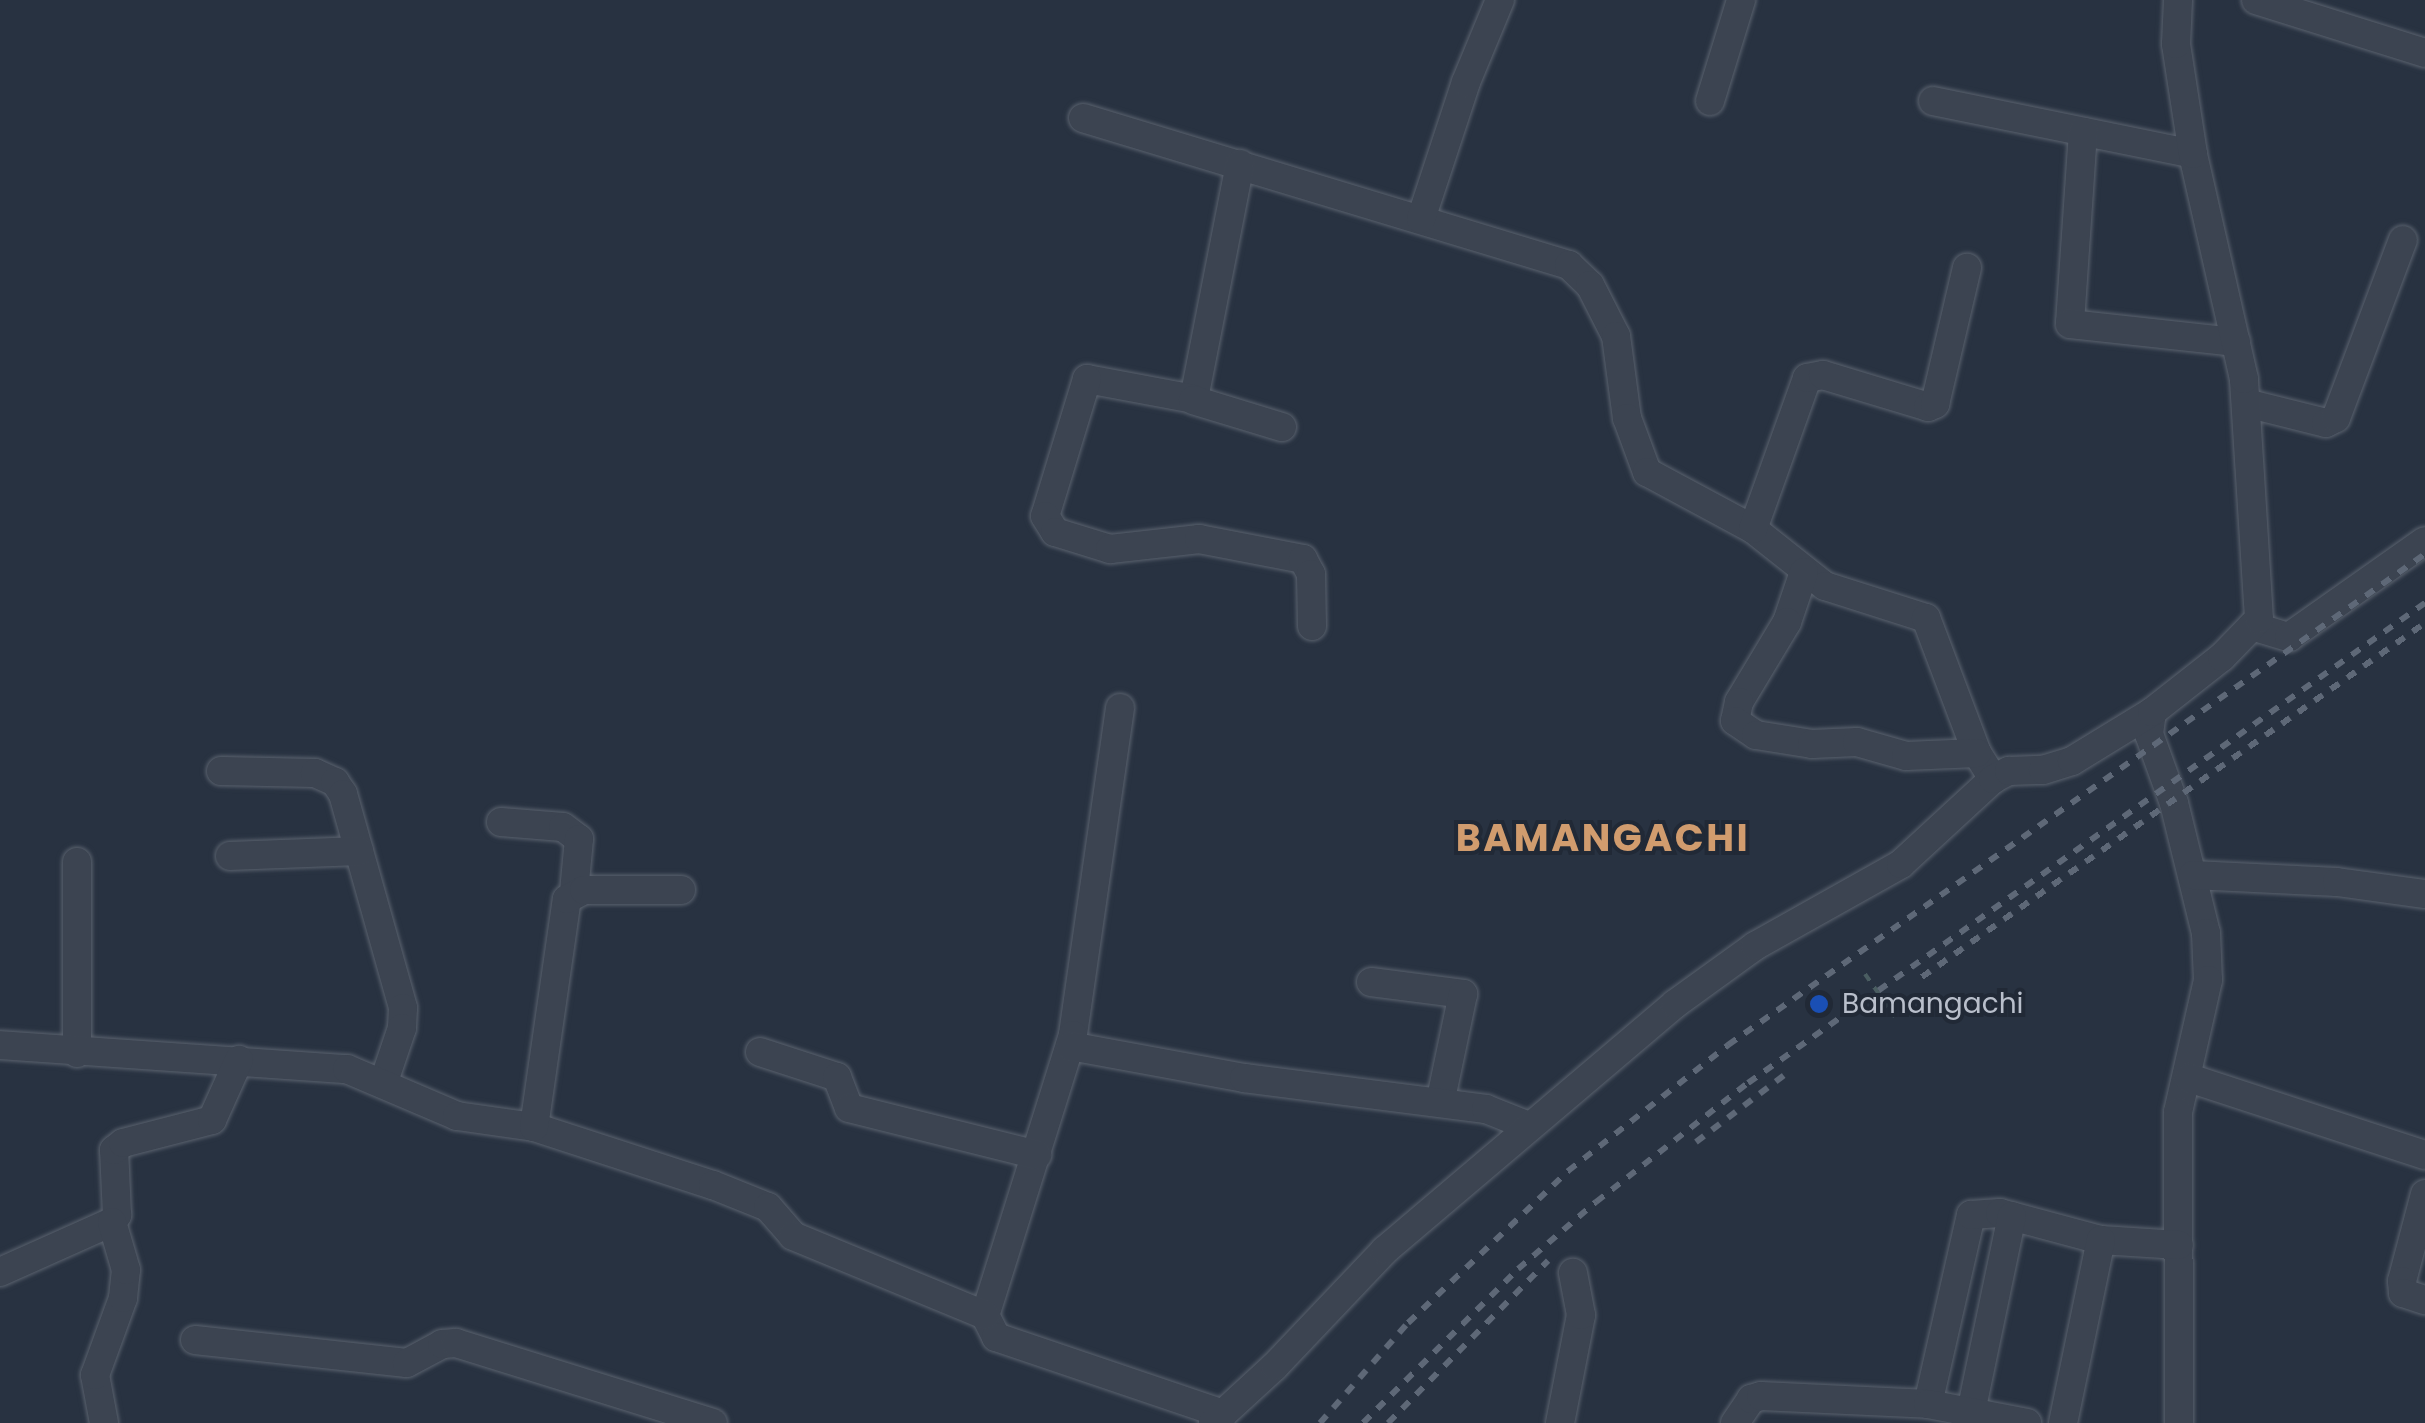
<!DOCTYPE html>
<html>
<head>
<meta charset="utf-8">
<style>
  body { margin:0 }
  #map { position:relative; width:2425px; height:1423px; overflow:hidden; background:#283241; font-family:Poppins,sans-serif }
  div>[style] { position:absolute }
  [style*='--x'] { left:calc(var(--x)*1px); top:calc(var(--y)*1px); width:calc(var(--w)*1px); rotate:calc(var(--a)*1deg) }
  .roads { filter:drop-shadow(0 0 2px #5a626e) drop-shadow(0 0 2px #5a626e) }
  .minor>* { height:28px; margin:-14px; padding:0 14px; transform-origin:14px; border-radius:14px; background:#3c4451 }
  .rail>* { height:6px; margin-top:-3px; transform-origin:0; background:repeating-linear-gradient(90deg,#5e6877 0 10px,transparent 0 20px) }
  .path-bridge>* { height:4px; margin-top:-2px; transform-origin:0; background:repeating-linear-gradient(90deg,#4a5d61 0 8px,transparent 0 16px) }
  .dots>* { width:28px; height:28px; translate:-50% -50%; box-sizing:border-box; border:5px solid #212936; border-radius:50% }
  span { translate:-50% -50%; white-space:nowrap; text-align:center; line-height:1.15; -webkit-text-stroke:8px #212936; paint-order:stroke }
  .poi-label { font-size:28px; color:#b9bfcb }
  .left { translate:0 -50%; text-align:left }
  .district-label { font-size:38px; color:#d19c6e; font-weight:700; letter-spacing:2.5px }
</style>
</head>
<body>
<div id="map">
  <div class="roads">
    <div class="minor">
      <div style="--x:2256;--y:0;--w:177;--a:17.4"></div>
      <div style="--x:1710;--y:101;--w:106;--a:-72.9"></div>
      <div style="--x:1933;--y:101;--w:265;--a:11.5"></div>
      <div style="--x:1083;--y:118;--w:508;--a:16.83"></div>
      <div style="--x:1569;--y:265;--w:29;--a:44"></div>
      <div style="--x:1590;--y:285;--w:57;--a:63"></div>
      <div style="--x:1616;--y:336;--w:83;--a:82.4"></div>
      <div style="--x:1627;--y:418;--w:58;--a:69.7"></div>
      <div style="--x:1647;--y:472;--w:120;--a:28.3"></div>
      <div style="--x:1753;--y:529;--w:92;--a:38.4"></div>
      <div style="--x:1825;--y:586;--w:106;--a:17.6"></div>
      <div style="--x:1926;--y:618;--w:144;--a:69.3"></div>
      <div style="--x:1977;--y:753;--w:31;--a:58"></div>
      <div style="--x:2083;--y:132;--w:192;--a:93.9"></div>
      <div style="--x:2070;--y:324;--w:167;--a:6.2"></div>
      <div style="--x:1240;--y:164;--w:239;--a:101.1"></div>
      <div style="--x:1194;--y:399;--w:109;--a:-169.4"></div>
      <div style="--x:1087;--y:379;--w:143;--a:107"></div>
      <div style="--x:1045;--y:516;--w:19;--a:58"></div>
      <div style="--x:1055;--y:532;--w:58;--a:17.2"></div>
      <div style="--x:1110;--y:549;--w:90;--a:-6.4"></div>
      <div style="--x:1199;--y:539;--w:106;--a:10.9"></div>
      <div style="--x:1303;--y:559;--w:17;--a:62"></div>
      <div style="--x:1311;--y:574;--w:52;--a:88.9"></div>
      <div style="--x:1421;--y:219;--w:144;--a:-71.8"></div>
      <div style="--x:1466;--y:82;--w:89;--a:-67.5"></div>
      <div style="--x:1193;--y:400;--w:93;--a:16.9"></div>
      <div style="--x:2246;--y:403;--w:82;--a:14"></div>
      <div style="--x:2326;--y:423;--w:11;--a:-27"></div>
      <div style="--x:2336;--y:418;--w:190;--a:-69.4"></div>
      <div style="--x:1753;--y:529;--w:160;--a:-70.3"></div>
      <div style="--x:1807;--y:378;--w:16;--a:-11"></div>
      <div style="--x:1823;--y:375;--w:110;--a:16.9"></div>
      <div style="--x:1928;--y:407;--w:8;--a:-23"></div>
      <div style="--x:1935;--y:404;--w:140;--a:-76.8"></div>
      <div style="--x:1804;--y:572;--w:53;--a:108.8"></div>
      <div style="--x:1787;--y:622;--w:93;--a:121"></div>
      <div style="--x:1739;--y:702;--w:19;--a:102"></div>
      <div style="--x:1735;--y:721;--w:25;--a:34"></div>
      <div style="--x:1756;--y:735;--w:57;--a:9.1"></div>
      <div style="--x:1812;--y:744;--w:45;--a:-2.5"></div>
      <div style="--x:1857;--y:742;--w:51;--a:15.9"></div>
      <div style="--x:1906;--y:756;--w:71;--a:-2.4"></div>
      <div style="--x:2252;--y:626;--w:39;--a:17"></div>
      <div style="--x:2289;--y:637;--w:166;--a:-35.2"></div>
      <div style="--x:1120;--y:708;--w:330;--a:98.2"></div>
      <div style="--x:1073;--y:1035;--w:294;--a:107.4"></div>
      <div style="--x:985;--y:1315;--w:25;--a:63"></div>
      <div style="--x:996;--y:1337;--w:240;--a:18.7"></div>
      <div style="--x:2152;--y:712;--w:22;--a:98"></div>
      <div style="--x:2149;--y:734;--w:73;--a:70.1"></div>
      <div style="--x:2174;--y:803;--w:134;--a:76.2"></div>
      <div style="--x:2206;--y:933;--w:47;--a:87.6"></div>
      <div style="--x:2208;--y:980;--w:135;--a:102.8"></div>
      <div style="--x:2178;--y:1112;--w:311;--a:89.8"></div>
      <div style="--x:221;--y:771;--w:94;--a:1.2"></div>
      <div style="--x:315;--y:773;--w:22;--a:24"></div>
      <div style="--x:335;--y:782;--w:14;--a:56"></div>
      <div style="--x:343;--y:794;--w:222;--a:74.3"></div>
      <div style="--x:403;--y:1008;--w:20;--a:93"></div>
      <div style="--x:402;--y:1028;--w:59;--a:108.7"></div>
      <div style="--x:501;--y:822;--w:62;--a:4.6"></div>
      <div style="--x:563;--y:827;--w:20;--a:37"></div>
      <div style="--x:579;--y:839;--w:53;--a:95.4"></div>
      <div style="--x:230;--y:856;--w:129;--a:-2.2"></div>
      <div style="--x:77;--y:862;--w:191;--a:90"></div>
      <div style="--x:2193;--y:875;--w:144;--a:2.8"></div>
      <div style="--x:2337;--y:882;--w:89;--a:7.8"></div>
      <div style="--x:1371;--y:982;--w:93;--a:7.4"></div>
      <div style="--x:1463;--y:994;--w:111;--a:101.9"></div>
      <div style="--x:0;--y:1045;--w:348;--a:4"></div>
      <div style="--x:347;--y:1069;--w:120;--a:23.1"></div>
      <div style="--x:457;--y:1116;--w:78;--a:8.1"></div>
      <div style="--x:534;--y:1127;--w:188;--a:18"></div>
      <div style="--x:713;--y:1185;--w:59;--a:21.8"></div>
      <div style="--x:768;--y:1207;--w:38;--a:49"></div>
      <div style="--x:793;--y:1236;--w:208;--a:22.4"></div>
      <div style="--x:1070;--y:1046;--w:177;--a:10.4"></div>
      <div style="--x:1244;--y:1078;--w:244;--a:7.3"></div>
      <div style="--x:1486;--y:1109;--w:46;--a:21.6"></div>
      <div style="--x:760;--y:1052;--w:81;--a:18"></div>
      <div style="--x:837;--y:1077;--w:33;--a:69"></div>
      <div style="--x:849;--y:1108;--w:194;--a:14"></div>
      <div style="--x:2189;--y:1078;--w:248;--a:18.1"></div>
      <div style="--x:534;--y:1127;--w:230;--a:-81.8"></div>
      <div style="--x:567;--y:899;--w:19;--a:-28"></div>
      <div style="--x:584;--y:890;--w:97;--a:0"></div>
      <div style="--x:2425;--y:1194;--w:90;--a:104.8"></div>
      <div style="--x:2402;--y:1281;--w:12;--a:85"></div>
      <div style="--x:2403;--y:1293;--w:23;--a:18"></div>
      <div style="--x:0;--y:1272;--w:123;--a:-24.1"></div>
      <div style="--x:112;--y:1222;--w:9;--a:-54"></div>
      <div style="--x:117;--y:1215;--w:65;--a:-92.6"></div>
      <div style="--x:114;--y:1150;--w:11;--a:-38"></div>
      <div style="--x:123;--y:1143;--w:92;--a:-14.5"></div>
      <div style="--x:212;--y:1120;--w:66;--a:-65.8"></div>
      <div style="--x:195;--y:1340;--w:213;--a:6.2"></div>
      <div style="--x:407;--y:1363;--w:40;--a:-28"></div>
      <div style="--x:442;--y:1344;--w:14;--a:-4"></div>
      <div style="--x:456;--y:1343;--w:269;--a:17.3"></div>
      <div style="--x:1928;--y:1404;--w:194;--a:-77.2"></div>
      <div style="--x:1971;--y:1215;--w:29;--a:-4"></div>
      <div style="--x:2000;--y:1213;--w:105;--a:15"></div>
      <div style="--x:2101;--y:1240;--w:78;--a:3.7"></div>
      <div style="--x:1971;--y:1412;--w:200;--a:-78.2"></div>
      <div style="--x:104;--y:1423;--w:49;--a:-100.6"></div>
      <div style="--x:95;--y:1375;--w:82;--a:-70"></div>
      <div style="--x:123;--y:1298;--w:28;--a:-84"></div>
      <div style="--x:126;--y:1270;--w:50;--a:-106.3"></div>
      <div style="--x:1213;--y:1423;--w:84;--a:-42.6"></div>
      <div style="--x:1275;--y:1366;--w:160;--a:-46.5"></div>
      <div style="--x:1385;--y:1250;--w:380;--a:-40.3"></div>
      <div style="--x:1675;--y:1004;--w:99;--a:-35.9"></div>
      <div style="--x:1755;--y:946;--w:167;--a:-29.3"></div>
      <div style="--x:1901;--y:864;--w:125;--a:-42.7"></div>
      <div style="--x:1993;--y:779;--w:18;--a:-27"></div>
      <div style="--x:2009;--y:771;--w:34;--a:-2"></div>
      <div style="--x:2043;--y:770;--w:30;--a:-17"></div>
      <div style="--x:2072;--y:761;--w:94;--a:-31.5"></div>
      <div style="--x:2152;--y:712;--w:89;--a:-38.2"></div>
      <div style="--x:2222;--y:657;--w:53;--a:-45.8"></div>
      <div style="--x:2259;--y:619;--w:240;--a:-93.6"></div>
      <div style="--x:2244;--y:379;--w:231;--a:-102.8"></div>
      <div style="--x:2193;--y:154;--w:111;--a:-98.8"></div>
      <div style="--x:2176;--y:44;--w:44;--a:-87.4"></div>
      <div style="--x:1560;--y:1423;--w:110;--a:-79"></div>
      <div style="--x:1581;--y:1315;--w:43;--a:-100.8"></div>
      <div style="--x:1735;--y:1423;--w:29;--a:-56"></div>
      <div style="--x:1751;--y:1399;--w:10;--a:-17"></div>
      <div style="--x:1761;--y:1396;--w:167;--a:2.7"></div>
      <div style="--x:1928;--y:1404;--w:101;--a:10.9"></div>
      <div style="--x:2063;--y:1423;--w:187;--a:-78.3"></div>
    </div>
  </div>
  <div class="rail">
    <div style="--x:1922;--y:977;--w:615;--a:-35.14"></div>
    <div style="--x:1696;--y:1142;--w:119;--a:-37.2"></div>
    <div style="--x:1320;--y:1423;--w:133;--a:-48.7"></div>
    <div style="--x:1408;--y:1323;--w:221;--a:-43.5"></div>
    <div style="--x:1568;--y:1171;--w:204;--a:-38.2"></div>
    <div style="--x:1728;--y:1045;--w:853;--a:-35.16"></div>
    <div style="--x:1363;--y:1423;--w:218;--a:-44.8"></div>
    <div style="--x:1518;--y:1269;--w:103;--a:-40.7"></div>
    <div style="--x:1596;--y:1202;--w:193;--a:-38.1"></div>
    <div style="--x:1748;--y:1083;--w:830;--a:-35.34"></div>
    <div style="--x:1388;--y:1423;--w:228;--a:-45.4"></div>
  </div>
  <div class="path-bridge">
    <div style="--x:1865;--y:974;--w:52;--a:55.1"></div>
  </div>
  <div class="dots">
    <div style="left:1819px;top:1004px;background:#1a4fb4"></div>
  </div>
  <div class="poi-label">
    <span class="left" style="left:1842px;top:1004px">Bamangachi</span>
  </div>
  <div class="district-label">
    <span style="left:1603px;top:838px">BAMANGACHI</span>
  </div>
</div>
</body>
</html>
